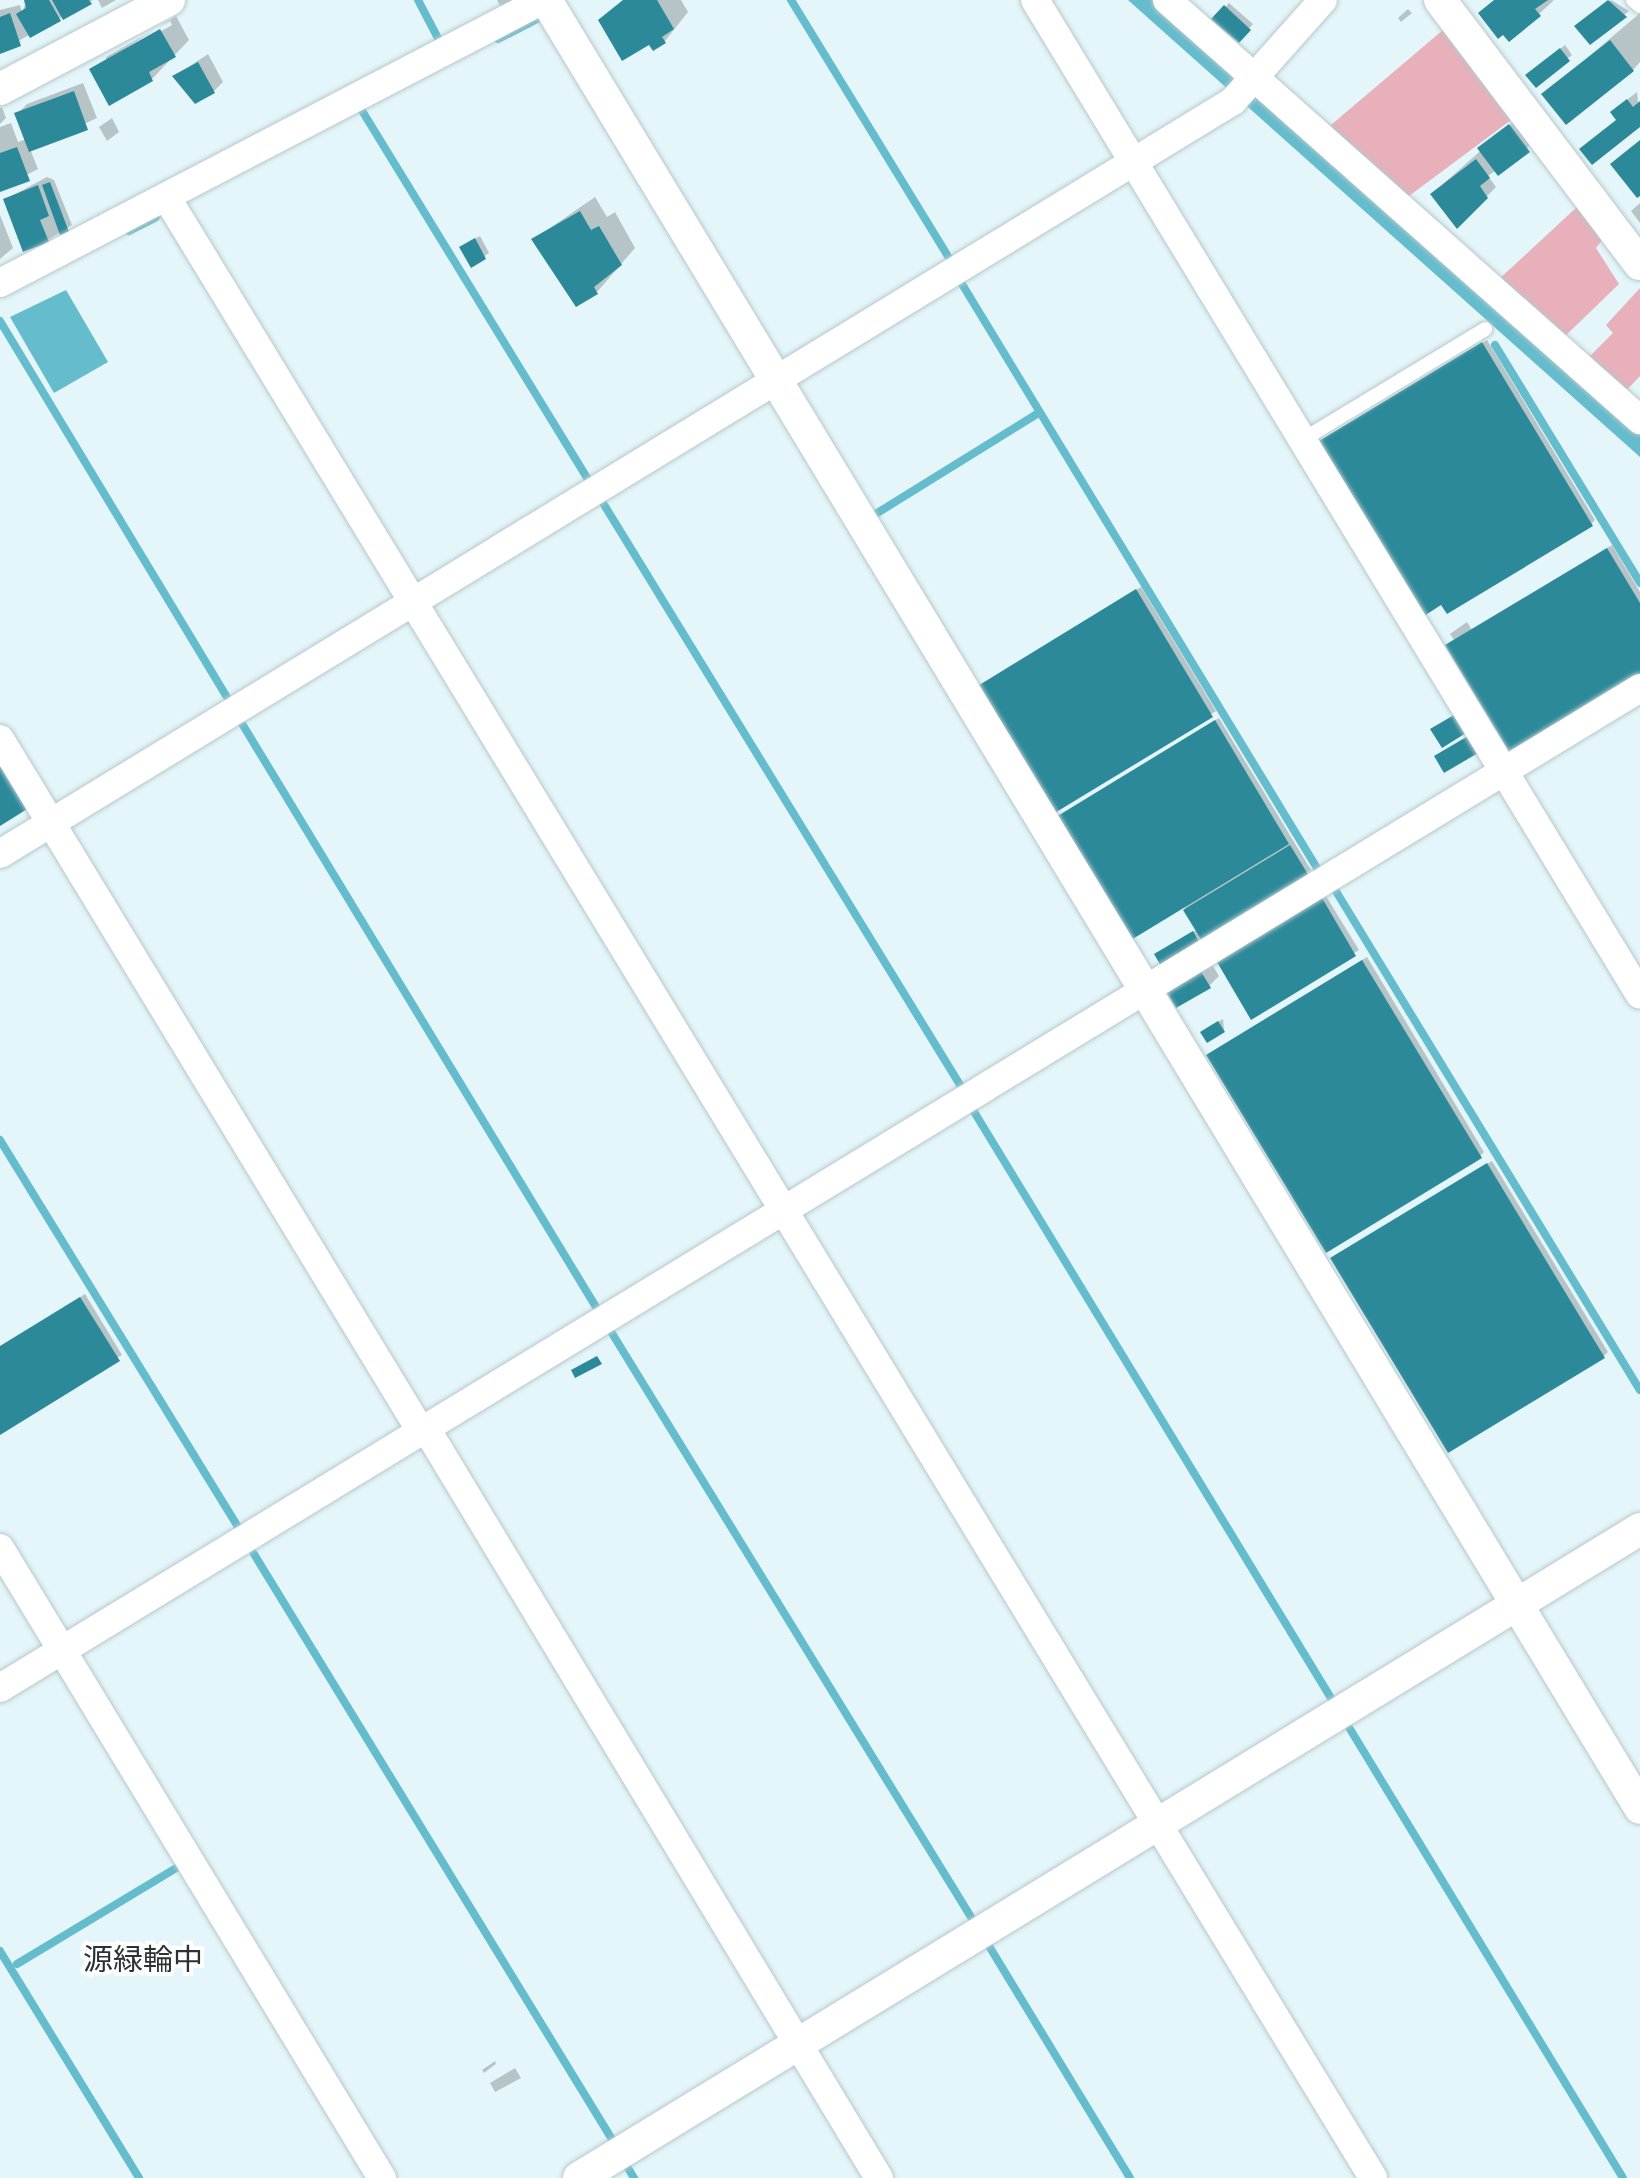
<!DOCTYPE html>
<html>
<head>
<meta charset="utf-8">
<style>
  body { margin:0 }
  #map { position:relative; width:1640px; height:2178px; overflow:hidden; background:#e4f6fa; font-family:Poppins,"Noto Sans JP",sans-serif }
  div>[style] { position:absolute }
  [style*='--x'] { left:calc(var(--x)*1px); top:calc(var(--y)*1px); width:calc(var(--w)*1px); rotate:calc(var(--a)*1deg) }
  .green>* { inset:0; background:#e7b0bb }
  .water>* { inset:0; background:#64bccc }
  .shadow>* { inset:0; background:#0003 }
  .stream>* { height:8px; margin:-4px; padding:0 4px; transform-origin:4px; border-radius:4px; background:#64bccc }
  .building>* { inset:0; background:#2c8999 }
  .roads { filter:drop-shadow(0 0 2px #b7c8cc) drop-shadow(0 0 2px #b7c8cc) }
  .service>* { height:14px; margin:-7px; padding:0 7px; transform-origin:7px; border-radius:7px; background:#fff }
  .minor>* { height:28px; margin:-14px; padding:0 14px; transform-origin:14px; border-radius:14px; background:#fff }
  .tertiary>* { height:32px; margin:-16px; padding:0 16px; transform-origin:16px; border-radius:16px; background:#fff }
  span { translate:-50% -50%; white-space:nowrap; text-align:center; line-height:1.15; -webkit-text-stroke:8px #fff; paint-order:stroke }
  .neighbourhood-label { font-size:30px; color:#2b3233 }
</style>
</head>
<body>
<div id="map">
  <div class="green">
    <div style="clip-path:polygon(1443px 30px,1511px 120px,1405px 199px,1325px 130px)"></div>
    <div style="clip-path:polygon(1577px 207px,1603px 239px,1596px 248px,1619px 284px,1561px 340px,1498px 280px)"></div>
    <div style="clip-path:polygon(1640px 288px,1640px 376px,1621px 396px,1585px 361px,1613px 333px,1606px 325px)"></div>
  </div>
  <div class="water">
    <div style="clip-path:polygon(1128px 0,1152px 0,1640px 433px,1640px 457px)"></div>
    <div style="clip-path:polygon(66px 290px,108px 362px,54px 393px,10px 317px)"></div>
  </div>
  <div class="shadow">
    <div style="clip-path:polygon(27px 0,93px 0,0 51px,0 10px,20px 5px,22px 12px)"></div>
    <div style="clip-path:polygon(98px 0,116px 0,102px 8px)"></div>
    <div style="clip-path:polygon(497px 0,514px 0,501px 7px)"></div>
    <div style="clip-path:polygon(623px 0,681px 0,688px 12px,665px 41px,650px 41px,601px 21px)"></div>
    <div style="clip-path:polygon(1494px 0,1554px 0,1539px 14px)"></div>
    <div style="clip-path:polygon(1611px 0,1629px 11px,1590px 42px,1582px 22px)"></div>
    <div style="clip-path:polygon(1229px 3px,1253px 24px,1239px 40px,1215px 19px)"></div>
    <div style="clip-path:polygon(1408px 9px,1412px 13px,1401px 22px,1398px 18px)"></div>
    <div style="clip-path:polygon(1640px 13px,1640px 62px,1633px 70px,1545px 94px)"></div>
    <div style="clip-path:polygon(evenodd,176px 16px,189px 40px,152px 79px,92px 70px,176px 16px,170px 21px,172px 25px,106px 62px,106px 57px,170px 21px)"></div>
    <div style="clip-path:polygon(1565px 45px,1572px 55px,1536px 84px,1533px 71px)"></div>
    <div style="clip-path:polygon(208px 54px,223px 82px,214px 91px,175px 76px)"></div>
    <div style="clip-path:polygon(83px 83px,97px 118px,30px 149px,38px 169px,0 189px,0 127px,11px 123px,18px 142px,27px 139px,17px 114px,27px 104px)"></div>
    <div style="clip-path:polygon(1637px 92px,1640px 124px,1618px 119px,1623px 103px)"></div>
    <div style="clip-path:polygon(2px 107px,6px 118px,0 124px,0 108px)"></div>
    <div style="clip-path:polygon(1520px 116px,1538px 140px,1488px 176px,1496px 187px,1458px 226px,1443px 184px)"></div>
    <div style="clip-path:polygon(112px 118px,119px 132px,107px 141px,99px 127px)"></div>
    <div style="clip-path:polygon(47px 177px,54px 180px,72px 225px,48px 240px,6px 199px)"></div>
    <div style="clip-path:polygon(595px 197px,607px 217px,615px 212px,635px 248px,597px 292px,534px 239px)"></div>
    <div style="clip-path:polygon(1640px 203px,1640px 223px,1631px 211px)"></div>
    <div style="clip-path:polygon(0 215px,13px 248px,0 259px)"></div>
    <div style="clip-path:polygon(480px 236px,489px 253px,472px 264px,466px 244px)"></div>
    <div style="clip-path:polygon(1487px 340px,1595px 520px,1591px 524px,1326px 437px)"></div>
    <div style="clip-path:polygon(1612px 545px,1640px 592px,1640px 672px,1454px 640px,1450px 634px,1467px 622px,1472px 630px)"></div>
    <div style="clip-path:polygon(1141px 587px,1216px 711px,1054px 810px,984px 683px)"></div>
    <div style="clip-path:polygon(1219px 718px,1311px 870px,1198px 940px,1161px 951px,1198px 929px,1183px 905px,1063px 813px)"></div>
    <div style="clip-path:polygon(1326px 896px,1359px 950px,1252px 1016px,1224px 958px)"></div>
    <div style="clip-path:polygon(1367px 957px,1484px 1152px,1480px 1156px,1213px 1051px)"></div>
    <div style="clip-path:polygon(1211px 963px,1219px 976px,1209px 986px,1179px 982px)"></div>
    <div style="clip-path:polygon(1223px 1019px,1224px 1030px,1207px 1028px)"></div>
    <div style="clip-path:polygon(1492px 1161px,1608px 1352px,1604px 1356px,1337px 1255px)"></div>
    <div style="clip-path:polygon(85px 1294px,122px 1355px,0 1432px,0 1347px)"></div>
    <div style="clip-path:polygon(495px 2061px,496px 2064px,484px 2073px,482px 2070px)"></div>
    <div style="clip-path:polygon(515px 2068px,521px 2078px,495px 2092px,490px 2083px)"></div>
  </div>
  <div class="stream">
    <div style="--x:418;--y:0;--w:47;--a:62.4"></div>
    <div style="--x:791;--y:0;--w:300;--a:58.5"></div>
    <div style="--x:498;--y:39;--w:51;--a:-27.1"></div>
    <div style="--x:361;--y:109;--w:435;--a:58.5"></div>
    <div style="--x:129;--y:231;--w:30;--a:-27"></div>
    <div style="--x:962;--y:284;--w:689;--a:58.71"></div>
    <div style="--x:0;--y:321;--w:438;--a:58.9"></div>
    <div style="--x:1495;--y:345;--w:279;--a:58.6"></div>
    <div style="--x:603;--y:503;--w:683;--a:58.47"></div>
    <div style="--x:874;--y:515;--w:195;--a:-31.8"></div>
    <div style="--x:241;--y:722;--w:690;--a:58.75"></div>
    <div style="--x:1334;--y:888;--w:588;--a:58.64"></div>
    <div style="--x:973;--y:1110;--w:688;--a:58.67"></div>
    <div style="--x:0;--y:1140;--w:456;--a:58.4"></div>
    <div style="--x:610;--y:1330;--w:689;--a:58.41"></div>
    <div style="--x:254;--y:1554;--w:688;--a:58.55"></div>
    <div style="--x:1350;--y:1729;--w:525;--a:58.7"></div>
    <div style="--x:989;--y:1946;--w:271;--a:58.7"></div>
    <div style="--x:0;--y:1951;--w:266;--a:58.5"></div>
    <div style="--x:17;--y:1964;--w:192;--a:-31.1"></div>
    <div style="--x:628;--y:2168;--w:12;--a:59"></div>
  </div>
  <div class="building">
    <div style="clip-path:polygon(24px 0,49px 0,61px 21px,30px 38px,16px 14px,26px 8px)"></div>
    <div style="clip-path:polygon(52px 0,89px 0,92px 4px,63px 20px)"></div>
    <div style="clip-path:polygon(623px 0,657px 0,674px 29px,662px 37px,666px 43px,653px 51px,649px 45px,622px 61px,598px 20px)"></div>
    <div style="clip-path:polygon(1494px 0,1548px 0,1535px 9px,1541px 16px,1509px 42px,1503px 35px,1498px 39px,1478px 13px)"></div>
    <div style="clip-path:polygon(1608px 0,1627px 17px,1590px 45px,1574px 26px)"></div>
    <div style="clip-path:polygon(1224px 5px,1251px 30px,1239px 43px,1211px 19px)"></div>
    <div style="clip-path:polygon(10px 13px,21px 46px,0 54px,0 17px)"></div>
    <div style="clip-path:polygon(160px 29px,176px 57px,149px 72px,153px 81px,109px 106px,89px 69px)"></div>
    <div style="clip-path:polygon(1610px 40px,1634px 71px,1566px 125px,1541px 94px)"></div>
    <div style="clip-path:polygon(1560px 48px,1570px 61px,1536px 88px,1525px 75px)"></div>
    <div style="clip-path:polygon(198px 62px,215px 93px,195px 104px,172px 76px)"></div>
    <div style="clip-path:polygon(74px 91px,88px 130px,29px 152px,14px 113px)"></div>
    <div style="clip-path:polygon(1627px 99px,1633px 107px,1640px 101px,1640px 127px,1592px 165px,1579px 149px,1616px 120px,1610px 112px)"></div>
    <div style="clip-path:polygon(1509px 124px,1530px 152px,1498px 176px,1477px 148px)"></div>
    <div style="clip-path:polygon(1640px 140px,1640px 196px,1637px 198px,1610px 164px)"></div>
    <div style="clip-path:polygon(17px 147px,30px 181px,0 192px,0 153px)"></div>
    <div style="clip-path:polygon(1476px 159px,1490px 178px,1480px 186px,1488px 198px,1457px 229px,1430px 194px)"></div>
    <div style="clip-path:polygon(50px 182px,69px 232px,60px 235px,42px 185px)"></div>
    <div style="clip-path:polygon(38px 185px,49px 216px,40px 220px,49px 242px,23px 252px,3px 199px)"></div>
    <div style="clip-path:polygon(580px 211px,591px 230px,599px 226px,622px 265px,594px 287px,598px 294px,576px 307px,531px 239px)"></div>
    <div style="clip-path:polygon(475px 238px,486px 259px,471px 268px,459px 247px)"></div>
    <div style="clip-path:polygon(1482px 342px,1593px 526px,1447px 614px,1441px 605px,1424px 616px,1319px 441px)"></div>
    <div style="clip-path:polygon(1607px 548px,1640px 603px,1640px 675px,1510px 753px,1445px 645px)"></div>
    <div style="clip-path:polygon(1136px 589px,1213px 717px,1053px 814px,976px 687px)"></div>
    <div style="clip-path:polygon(1454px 715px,1466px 733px,1442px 748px,1430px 729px)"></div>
    <div style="clip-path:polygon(1215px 720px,1289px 844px,1131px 940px,1056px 817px)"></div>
    <div style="clip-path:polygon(1468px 736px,1478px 753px,1444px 773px,1434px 756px)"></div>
    <div style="clip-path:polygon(0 754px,32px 806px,0 826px)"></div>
    <div style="clip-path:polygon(1290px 845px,1309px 876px,1202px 941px,1183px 910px)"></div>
    <div style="clip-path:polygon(1322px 898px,1356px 956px,1251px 1020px,1217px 962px)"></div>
    <div style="clip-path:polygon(1193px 931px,1199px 942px,1161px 966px,1154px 954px)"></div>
    <div style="clip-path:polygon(1362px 960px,1482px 1158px,1326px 1253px,1206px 1055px)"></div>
    <div style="clip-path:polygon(1200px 970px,1211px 988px,1176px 1008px,1166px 991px)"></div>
    <div style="clip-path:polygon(1218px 1021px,1225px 1032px,1207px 1043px,1200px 1032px)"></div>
    <div style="clip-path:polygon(1487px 1163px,1605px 1358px,1448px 1453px,1330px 1258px)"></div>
    <div style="clip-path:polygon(80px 1297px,120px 1361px,0 1435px,0 1346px)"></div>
    <div style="clip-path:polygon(597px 1356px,602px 1364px,575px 1378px,571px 1370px)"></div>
  </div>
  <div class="roads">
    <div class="service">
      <div style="--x:1633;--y:0;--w:9;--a:41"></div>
      <div style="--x:1302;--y:440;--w:214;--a:-31.2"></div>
    </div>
    <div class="minor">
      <div style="--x:1035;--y:0;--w:1164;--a:58.7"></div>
      <div style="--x:1167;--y:0;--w:633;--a:41.6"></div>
      <div style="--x:167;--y:198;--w:2318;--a:58.65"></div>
      <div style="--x:0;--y:283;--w:612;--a:-27.53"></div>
      <div style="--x:0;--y:739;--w:812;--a:58.7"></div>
      <div style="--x:0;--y:854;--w:1445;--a:-31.41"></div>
      <div style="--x:1233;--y:101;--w:135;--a:-48.3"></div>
      <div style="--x:427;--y:1430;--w:874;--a:58.86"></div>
      <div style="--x:0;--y:1548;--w:737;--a:58.77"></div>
      <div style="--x:0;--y:1688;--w:1921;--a:-31.37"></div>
    </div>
    <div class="tertiary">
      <div style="--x:546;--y:0;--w:2113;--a:58.82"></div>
      <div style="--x:1440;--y:0;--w:331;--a:52.9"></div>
      <div style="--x:0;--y:89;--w:191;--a:-27.8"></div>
      <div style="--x:579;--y:2178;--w:1244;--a:-31.45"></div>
    </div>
  </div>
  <div class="neighbourhood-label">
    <span style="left:143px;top:1960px">源緑輪中</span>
  </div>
</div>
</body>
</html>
